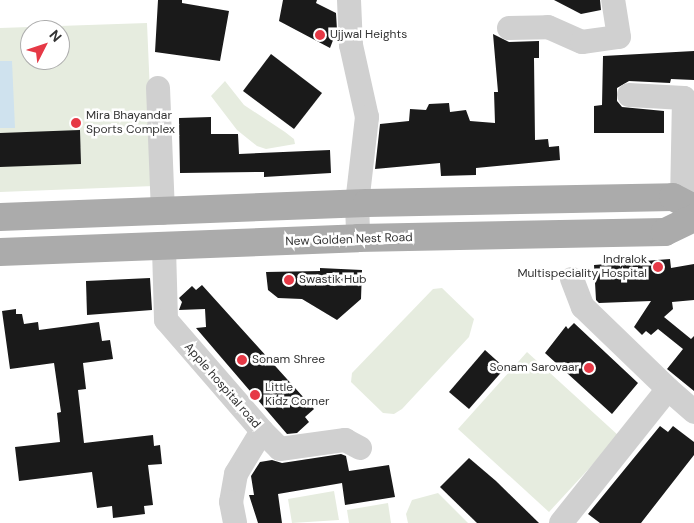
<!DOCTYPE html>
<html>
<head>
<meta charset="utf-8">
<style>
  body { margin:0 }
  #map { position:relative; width:694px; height:523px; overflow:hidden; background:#fff; font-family:"DM Sans",sans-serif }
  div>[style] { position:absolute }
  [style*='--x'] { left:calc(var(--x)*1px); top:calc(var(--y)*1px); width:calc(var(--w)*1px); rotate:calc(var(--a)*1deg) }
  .green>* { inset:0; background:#e6ecdf }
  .water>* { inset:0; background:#cfe2ee }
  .building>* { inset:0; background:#1a1a1a }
  .minor>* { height:24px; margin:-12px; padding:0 12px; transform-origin:12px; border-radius:12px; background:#d0d0d0 }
  .major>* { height:28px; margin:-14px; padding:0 14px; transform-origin:14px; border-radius:14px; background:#ababab }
  .dots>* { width:14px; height:14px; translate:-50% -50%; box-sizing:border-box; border:2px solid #fff; border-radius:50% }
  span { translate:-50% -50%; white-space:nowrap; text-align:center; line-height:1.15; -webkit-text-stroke:5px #fff; paint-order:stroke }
  .poi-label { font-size:12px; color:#333 }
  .left { translate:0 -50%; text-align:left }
  .right { translate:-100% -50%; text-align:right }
  .street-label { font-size:12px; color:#333 }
  .north { position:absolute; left:20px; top:20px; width:50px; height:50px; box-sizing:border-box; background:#fff; border:1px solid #adadad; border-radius:50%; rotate:49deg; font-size:14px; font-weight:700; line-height:20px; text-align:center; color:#333 }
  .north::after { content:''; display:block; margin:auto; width:18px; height:22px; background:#e63946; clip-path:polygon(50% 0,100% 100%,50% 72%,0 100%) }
</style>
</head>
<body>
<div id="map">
  <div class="green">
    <div style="clip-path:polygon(evenodd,147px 23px,154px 186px,0 192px,0 28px,147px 23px,30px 30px,60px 30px,60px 60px,30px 60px,30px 30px)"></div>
    <div style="clip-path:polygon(225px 81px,244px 105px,285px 132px,294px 139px,295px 144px,266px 149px,257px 146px,237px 130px,211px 96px)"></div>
    <div style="clip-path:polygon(442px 288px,474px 319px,469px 337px,402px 409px,394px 414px,383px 413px,351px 382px,352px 373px,433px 289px)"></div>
    <div style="clip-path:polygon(527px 352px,619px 436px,549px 512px,458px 429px)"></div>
    <div style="clip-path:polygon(334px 491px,339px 520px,292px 523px,288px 499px)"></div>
    <div style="clip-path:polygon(438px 493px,468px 523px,408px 523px,406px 514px,412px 500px)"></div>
    <div style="clip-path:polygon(388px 503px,391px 523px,349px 523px,347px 510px)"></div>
  </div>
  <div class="water">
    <div style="clip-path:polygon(0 61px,12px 61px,15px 128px,0 128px)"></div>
  </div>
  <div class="building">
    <div style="clip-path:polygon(158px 0,182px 0,182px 3px,229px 11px,220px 61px,155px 52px)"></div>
    <div style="clip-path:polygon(283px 0,317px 0,316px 3px,336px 13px,337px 30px,330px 48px,279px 21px)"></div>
    <div style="clip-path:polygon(554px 0,600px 0,601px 10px,581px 14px)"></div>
    <div style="clip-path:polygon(493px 34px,509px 42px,539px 41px,539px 58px,534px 58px,535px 140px,548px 139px,549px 147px,559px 146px,560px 160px,476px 168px,476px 175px,441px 176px,440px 163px,375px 169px,380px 124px,409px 121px,410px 109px,426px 110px,429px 104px,449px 103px,450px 112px,466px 110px,470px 121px,495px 123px,494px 92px,498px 92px)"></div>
    <div style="clip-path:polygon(694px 51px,694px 80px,671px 79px,670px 83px,629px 81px,617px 88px,617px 101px,622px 107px,664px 111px,664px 133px,594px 133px,594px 106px,602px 105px,603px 56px)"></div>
    <div style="clip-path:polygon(271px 54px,322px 93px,294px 129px,243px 91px)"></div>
    <div style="clip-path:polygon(211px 117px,211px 134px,238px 134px,239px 154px,330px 150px,331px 173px,264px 177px,264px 172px,180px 173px,179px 118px)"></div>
    <div style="clip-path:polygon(80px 130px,81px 164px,0 167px,0 133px)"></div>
    <div style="clip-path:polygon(670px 259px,671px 268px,694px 264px,694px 300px,672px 302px,673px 309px,664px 317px,691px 339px,694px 336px,694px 391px,667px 369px,683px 349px,658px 329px,651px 335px,646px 331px,642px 335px,634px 327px,651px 301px,599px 303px,596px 300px,594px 265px)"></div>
    <div style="clip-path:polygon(320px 268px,362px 270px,361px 299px,337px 320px,302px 299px,278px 298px,268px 290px,266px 272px,320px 271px)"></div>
    <div style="clip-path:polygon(150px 278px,152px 310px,87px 315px,86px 281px)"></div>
    <div style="clip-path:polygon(202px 285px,314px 409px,305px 417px,309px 422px,297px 433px,287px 434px,196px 328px,206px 327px,205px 309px,179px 310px,182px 302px,179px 298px,192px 286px,196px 290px)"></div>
    <div style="clip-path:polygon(16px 309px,16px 314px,22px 314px,24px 324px,38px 322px,39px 330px,99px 322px,102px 341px,110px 340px,113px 359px,83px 363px,86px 389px,78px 390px,84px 443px,153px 435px,154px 446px,160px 445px,162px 464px,148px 465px,153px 505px,144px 506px,145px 514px,113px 518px,112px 506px,97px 508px,92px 472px,19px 481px,15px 447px,60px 442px,57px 413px,61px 412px,54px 363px,10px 369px,2px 311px)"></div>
    <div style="clip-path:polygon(574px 323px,638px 383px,612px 414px,545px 353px,566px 326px,568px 329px)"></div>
    <div style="clip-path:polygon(485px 350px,505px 368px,469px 409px,449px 392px)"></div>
    <div style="clip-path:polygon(660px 426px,668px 432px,673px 426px,694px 442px,694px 455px,641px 523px,600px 523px,588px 514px)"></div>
    <div style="clip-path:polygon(341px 454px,346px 456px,349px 471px,389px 465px,395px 497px,345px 505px,342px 483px,278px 494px,282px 523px,258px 523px,249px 495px,254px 495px,251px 476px,260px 462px,272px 460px,282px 463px)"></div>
    <div style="clip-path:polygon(469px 458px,496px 481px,539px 523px,477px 523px,440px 487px)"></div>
  </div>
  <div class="minor">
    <div style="--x:349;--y:0;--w:45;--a:87.5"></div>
    <div style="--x:351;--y:45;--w:74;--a:77.5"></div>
    <div style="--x:367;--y:117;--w:87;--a:96.6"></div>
    <div style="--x:357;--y:203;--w:35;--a:88"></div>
    <div style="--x:509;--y:28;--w:39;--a:-1"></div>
    <div style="--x:548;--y:27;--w:37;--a:24"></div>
    <div style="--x:582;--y:42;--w:37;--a:-8"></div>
    <div style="--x:619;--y:37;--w:37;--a:-99"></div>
    <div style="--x:158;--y:88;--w:125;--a:87.7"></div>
    <div style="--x:629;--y:95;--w:55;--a:3.1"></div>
    <div style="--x:684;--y:98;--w:103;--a:91.1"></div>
    <div style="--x:164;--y:248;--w:72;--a:88.4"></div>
    <div style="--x:166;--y:320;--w:147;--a:49.1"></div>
    <div style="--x:262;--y:431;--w:50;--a:121.2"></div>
    <div style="--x:236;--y:474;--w:28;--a:100"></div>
    <div style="--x:231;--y:502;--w:21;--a:79"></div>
    <div style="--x:572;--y:279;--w:30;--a:69"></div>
    <div style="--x:583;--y:307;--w:118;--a:44"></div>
    <div style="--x:262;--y:431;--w:25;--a:45"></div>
    <div style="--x:280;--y:449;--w:66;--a:-7.9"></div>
    <div style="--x:345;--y:440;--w:17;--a:28"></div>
    <div style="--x:561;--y:523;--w:171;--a:-51.4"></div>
    <div style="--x:668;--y:389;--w:35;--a:41"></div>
  </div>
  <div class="major">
    <div style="--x:0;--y:217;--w:367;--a:-2.2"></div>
    <div style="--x:367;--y:203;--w:306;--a:-1.1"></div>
    <div style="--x:673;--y:197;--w:24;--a:28"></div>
    <div style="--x:0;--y:252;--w:358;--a:-2.2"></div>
    <div style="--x:358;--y:238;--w:307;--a:-1.1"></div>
    <div style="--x:665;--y:232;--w:32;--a:-26"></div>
  </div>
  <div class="dots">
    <div style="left:320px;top:35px;background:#e63946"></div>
    <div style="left:76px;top:123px;background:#e63946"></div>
    <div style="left:658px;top:267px;background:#e63946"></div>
    <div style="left:289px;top:280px;background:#e63946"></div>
    <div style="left:242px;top:360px;background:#e63946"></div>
    <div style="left:589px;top:368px;background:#e63946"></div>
    <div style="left:255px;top:395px;background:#e63946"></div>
  </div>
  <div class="poi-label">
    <span class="left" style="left:330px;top:35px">Ujjwal Heights</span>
    <span class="left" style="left:86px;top:123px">Mira Bhayandar<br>Sports Complex</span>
    <span class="right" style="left:647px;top:267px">Indralok<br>Multispeciality Hospital</span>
    <span class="left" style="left:299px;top:280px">Swastik Hub</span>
    <span class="left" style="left:252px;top:360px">Sonam Shree</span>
    <span class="right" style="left:579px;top:368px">Sonam Sarovaar</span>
    <span class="left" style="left:265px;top:395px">Little<br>Kidz Corner</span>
  </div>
  <div class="street-label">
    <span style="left:349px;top:240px;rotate:-2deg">New Golden Nest Road</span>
    <span style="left:222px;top:386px;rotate:49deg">Apple hospital road</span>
  </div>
  <div class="north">N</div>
</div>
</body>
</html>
